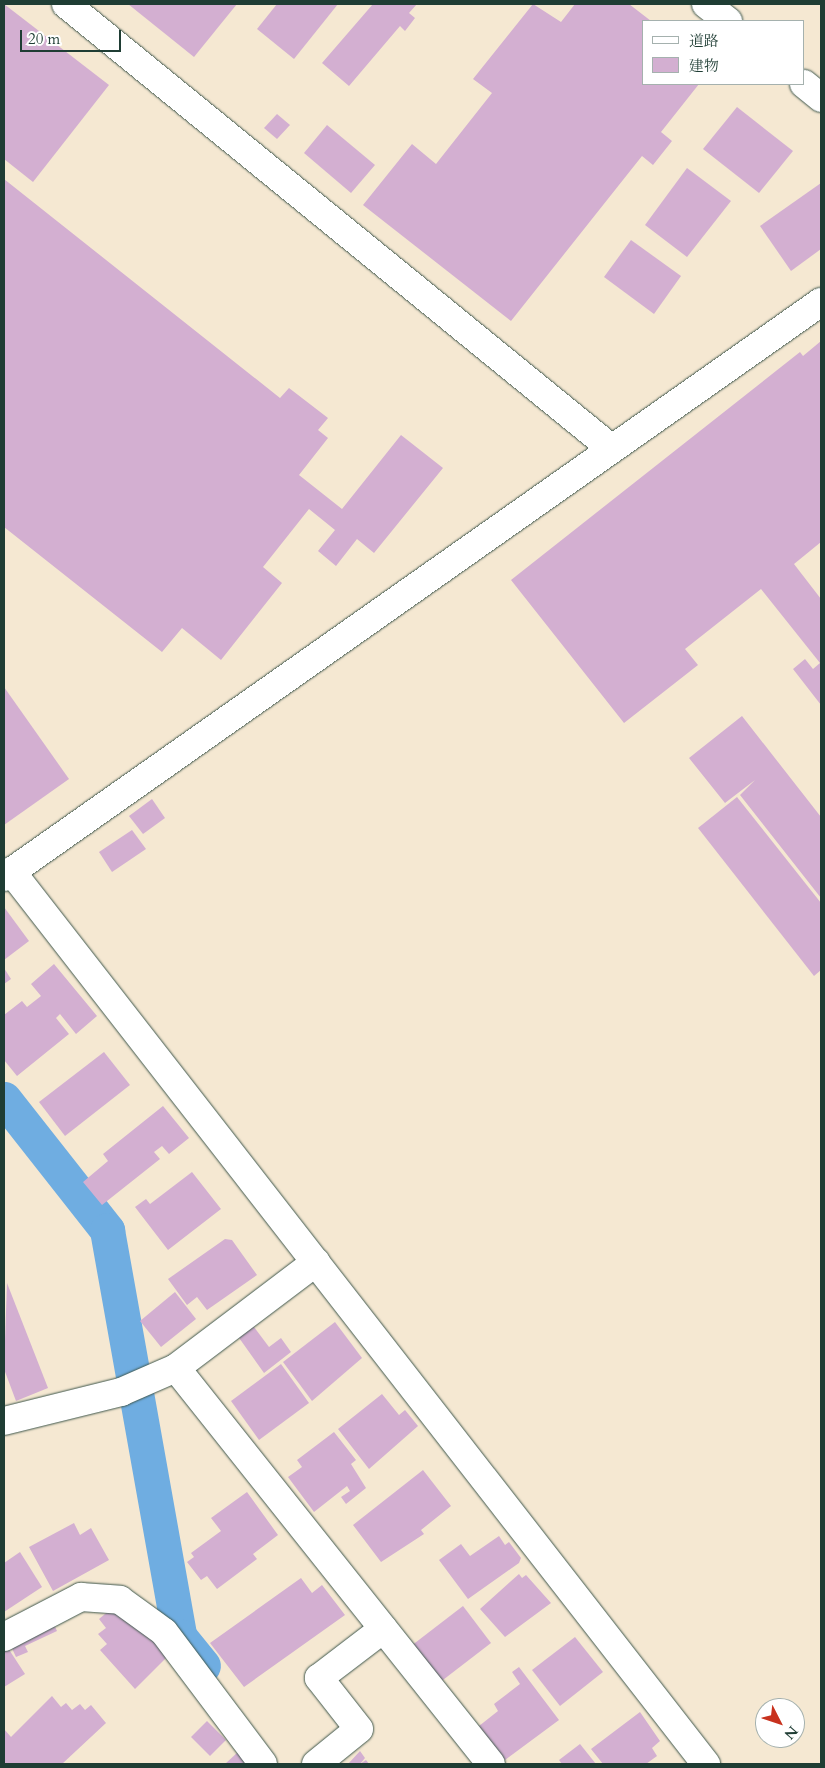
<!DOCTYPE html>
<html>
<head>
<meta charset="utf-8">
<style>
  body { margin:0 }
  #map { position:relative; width:825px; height:1768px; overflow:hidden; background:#f5e8d2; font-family:Cardo,"Noto Serif JP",serif }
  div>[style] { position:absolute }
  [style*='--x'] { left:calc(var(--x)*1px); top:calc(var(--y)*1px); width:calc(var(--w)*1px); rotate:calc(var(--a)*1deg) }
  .canal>* { height:35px; margin:-17.5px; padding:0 17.5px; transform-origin:17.5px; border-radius:17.5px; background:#6fade1 }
  .building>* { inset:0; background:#d3afd1 }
  .roads { filter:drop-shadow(0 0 1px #3f574c) drop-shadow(0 0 1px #3f574c) }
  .minor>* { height:28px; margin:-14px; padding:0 14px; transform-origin:14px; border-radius:14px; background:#fff }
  span { translate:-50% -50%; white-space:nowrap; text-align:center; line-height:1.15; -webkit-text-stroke:5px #fff; paint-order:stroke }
  .frame { position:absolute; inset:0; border:5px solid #1f3d34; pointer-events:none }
  .legend { position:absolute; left:642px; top:20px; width:162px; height:65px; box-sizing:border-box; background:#fff; border:1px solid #a5b1ae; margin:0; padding:6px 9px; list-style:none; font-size:15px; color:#1f3d34 }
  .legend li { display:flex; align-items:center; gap:10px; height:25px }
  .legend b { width:25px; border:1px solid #a5b1ae }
  .north { position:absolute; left:755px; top:1698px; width:50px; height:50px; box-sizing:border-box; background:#fff; border:1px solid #a5b1ae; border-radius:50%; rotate:131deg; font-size:14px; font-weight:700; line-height:20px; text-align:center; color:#1f3d34 }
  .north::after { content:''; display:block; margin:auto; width:18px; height:22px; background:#c8321e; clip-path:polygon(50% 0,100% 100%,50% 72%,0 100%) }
  .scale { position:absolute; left:20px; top:30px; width:101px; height:22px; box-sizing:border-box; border:2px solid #1f3d34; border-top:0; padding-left:6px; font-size:15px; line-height:18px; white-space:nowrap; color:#1f3d34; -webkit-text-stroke:4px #fff; paint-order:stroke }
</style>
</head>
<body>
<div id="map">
  <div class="canal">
    <div style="--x:4;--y:1099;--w:167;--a:51.8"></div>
    <div style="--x:107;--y:1230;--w:412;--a:79.9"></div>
    <div style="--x:179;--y:1636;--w:38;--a:51"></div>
  </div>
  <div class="building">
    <div style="clip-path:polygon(4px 4px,109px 85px,33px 182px,4px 159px)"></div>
    <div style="clip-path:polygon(128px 4px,237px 4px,194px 57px)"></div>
    <div style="clip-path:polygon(277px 4px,338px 4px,294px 59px,257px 29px)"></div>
    <div style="clip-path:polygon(373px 4px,417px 4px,409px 13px,415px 18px,405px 31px,400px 26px,349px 86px,322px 63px)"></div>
    <div style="clip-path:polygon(533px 4px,561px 22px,575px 4px,629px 4px,651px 21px,644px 21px,644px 84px,699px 84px,661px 132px,672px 141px,653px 165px,642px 156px,511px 321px,363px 205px,412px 144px,436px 164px,492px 93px,473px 79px)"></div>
    <div style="clip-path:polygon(737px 107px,793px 151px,759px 193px,703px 149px)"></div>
    <div style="clip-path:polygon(277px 114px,290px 125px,277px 139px,264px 128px)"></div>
    <div style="clip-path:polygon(327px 125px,375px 165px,351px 193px,304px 153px)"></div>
    <div style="clip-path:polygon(687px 168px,731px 201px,687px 257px,645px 225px)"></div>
    <div style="clip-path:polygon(4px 179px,280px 398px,289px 388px,328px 418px,318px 430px,328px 438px,299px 475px,342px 509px,401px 435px,443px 468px,374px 553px,357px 539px,336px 566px,318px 551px,335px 530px,309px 509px,263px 567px,282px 583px,221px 660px,182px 628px,162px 652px,4px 527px)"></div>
    <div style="clip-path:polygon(821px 183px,821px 249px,791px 271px,760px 226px)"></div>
    <div style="clip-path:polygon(631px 240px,681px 276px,654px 314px,604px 277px)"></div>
    <div style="clip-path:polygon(821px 341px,821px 542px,794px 564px,821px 599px,821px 705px,793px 669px,805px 659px,813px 669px,820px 663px,761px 589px,685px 649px,698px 665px,624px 723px,511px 580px,800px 352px,803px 356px)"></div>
    <div style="clip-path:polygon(4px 687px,69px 779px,4px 825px)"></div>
    <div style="clip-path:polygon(742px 716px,821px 817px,821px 898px,740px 795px,755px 780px,725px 803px,689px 758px)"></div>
    <div style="clip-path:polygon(737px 797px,821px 903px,821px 970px,814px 976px,698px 828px)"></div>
    <div style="clip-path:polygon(152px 799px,165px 818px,143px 834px,129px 816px)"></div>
    <div style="clip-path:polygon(132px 830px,146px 849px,112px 872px,99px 852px)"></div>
    <div style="clip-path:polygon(4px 907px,29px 941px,4px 960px)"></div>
    <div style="clip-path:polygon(54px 964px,97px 1016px,76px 1034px,60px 1014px,56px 1018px,69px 1034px,17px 1076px,4px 1060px,4px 1015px,22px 1001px,27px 1007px,41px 996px,31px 984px)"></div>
    <div style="clip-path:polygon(4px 968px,11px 979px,4px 984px)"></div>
    <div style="clip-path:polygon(104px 1052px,130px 1085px,65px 1136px,39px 1102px)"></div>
    <div style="clip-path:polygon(163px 1106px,189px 1138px,169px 1154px,162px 1146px,154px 1152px,160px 1159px,102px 1205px,83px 1182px,108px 1161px,103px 1154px)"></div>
    <div style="clip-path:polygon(192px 1172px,221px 1209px,168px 1250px,135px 1207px,146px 1199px,150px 1204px)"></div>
    <div style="clip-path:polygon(225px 1239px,232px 1240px,257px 1275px,207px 1310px,197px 1297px,187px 1305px,168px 1279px)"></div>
    <div style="clip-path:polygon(7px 1283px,48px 1388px,16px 1401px,4px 1369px)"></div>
    <div style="clip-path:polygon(175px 1292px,196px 1319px,161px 1347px,140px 1321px)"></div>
    <div style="clip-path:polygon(335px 1322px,362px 1358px,312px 1401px,283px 1362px)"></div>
    <div style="clip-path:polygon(248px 1326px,254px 1327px,269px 1347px,281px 1338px,291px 1352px,264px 1373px,237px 1335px)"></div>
    <div style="clip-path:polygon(281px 1364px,309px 1403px,259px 1440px,231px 1401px)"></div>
    <div style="clip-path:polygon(382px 1394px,399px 1415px,405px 1410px,418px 1426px,369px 1469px,338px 1429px)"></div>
    <div style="clip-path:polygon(334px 1432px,356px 1460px,351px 1464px,366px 1488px,346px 1504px,341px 1497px,350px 1491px,347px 1486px,314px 1512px,288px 1477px,302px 1467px,297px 1460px)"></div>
    <div style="clip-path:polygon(423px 1470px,451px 1506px,421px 1530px,424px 1534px,381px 1562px,353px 1525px)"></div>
    <div style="clip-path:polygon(247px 1492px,278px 1535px,253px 1554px,257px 1559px,217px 1589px,207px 1576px,201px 1580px,187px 1562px,194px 1557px,191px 1553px,221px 1531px,211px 1518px)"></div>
    <div style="clip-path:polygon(74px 1523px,80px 1535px,91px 1528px,109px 1560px,53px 1591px,29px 1547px)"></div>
    <div style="clip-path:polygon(499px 1536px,505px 1545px,509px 1542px,521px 1558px,519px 1563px,468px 1599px,439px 1560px,461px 1544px,470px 1556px)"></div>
    <div style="clip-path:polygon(20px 1552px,42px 1587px,4px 1612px,4px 1563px)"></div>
    <div style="clip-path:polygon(519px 1574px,522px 1578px,526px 1575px,551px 1603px,505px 1637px,480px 1609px)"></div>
    <div style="clip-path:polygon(301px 1578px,312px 1593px,322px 1585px,345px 1615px,244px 1687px,210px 1643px)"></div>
    <div style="clip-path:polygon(117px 1604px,169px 1655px,135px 1689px,100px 1650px,107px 1644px,98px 1634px,106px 1628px,99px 1619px)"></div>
    <div style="clip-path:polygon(463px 1606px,491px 1643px,439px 1683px,411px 1646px)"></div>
    <div style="clip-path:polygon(52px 1620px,57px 1631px,25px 1646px,28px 1652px,16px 1657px,9px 1642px)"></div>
    <div style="clip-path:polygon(575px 1637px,603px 1672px,560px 1706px,532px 1670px)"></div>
    <div style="clip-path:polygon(8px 1648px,25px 1674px,4px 1687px,4px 1650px)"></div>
    <div style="clip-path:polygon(519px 1667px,559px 1720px,505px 1760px,479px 1726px,498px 1711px,494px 1704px,520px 1684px,512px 1672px)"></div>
    <div style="clip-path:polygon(52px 1696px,61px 1707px,66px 1703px,72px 1710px,80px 1704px,85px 1710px,91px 1705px,106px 1723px,62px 1764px,4px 1764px,4px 1729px,11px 1737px)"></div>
    <div style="clip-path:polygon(640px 1712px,660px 1741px,652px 1748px,657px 1756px,646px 1764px,603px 1764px,591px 1749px)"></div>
    <div style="clip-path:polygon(207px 1721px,226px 1740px,210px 1756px,191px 1737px)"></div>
    <div style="clip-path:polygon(580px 1744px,596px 1764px,562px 1764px,559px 1760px)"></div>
    <div style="clip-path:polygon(360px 1751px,365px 1758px,360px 1764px,366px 1760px,369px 1764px,348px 1764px)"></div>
    <div style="clip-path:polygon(238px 1752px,249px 1764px,225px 1764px)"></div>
  </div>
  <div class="roads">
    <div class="minor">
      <div style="--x:66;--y:4;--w:704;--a:39.18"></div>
      <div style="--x:706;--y:4;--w:28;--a:38"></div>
      <div style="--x:804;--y:84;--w:22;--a:39"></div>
      <div style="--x:11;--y:871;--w:1132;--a:52.11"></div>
      <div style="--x:4;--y:877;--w:999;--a:-35.14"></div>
      <div style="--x:316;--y:1262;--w:176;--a:142.9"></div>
      <div style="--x:176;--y:1368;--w:506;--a:51.5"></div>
      <div style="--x:4;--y:1421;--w:121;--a:-13.9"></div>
      <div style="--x:121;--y:1392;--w:60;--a:-23.6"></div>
      <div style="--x:4;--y:1637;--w:87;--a:-27.5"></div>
      <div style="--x:81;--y:1597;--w:39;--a:4"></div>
      <div style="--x:120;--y:1600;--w:54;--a:36"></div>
      <div style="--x:164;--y:1632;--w:165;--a:53.1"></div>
      <div style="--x:316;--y:1764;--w:55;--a:-39.1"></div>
      <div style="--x:359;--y:1729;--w:65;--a:-128.1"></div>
      <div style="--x:319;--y:1678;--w:81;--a:-37.4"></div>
    </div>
  </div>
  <div class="frame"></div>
  <ul class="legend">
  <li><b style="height:6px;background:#fff"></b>道路</li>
  <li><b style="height:14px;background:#d3afd1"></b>建物</li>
  </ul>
  <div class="north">N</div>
  <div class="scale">20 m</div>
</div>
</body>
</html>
